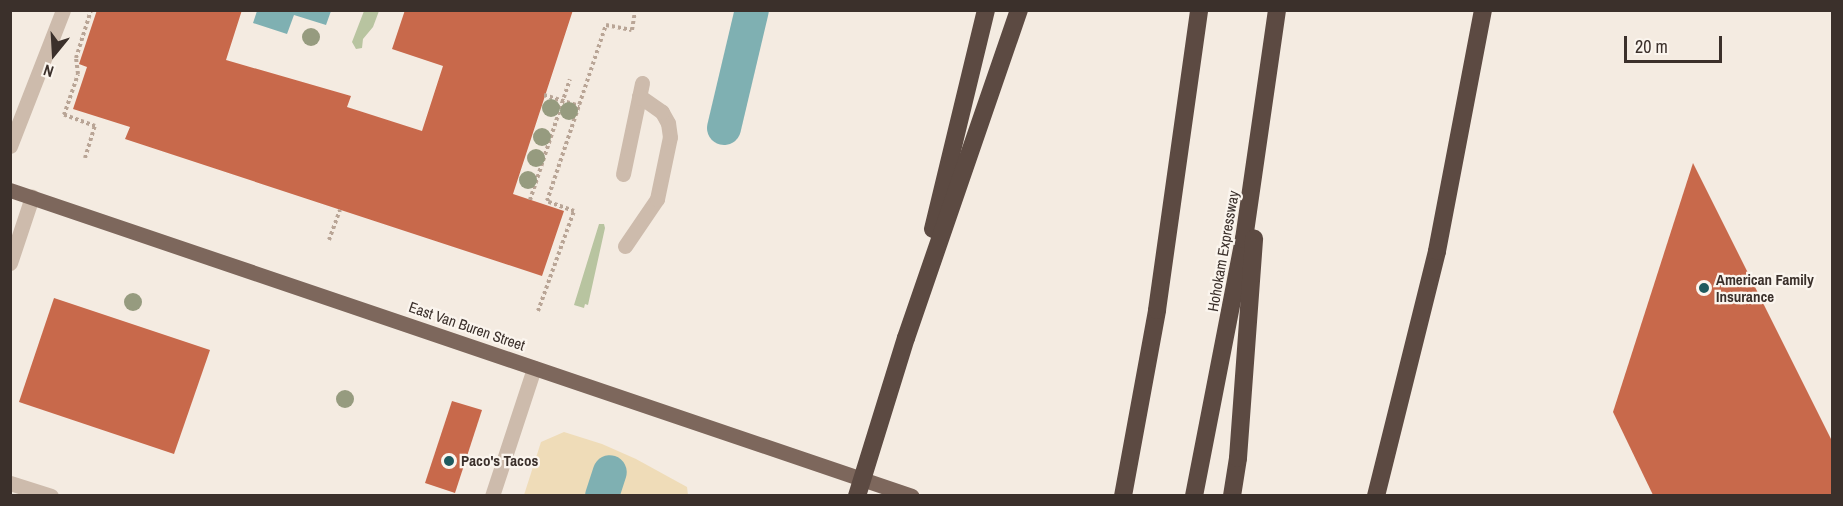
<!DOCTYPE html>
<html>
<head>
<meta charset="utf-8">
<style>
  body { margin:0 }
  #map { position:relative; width:1843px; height:506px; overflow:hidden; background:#f4ebe1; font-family:"Archivo Narrow",sans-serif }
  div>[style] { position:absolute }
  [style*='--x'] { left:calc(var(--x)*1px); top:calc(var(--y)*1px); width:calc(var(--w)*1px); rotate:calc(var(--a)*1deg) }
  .green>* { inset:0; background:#b8c4a0 }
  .sand>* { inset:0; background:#efdcb8 }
  .water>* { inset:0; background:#7fb0b2 }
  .canal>* { height:34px; margin:-17px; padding:0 17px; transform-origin:17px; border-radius:17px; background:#7fb0b2 }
  .building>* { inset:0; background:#c8694b }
  .path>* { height:4px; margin-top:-2px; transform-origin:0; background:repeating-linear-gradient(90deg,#b9a596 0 3px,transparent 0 6px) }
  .minor>* { height:15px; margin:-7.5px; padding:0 7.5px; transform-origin:7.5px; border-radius:7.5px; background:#cdbbac }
  .major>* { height:15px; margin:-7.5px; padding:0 7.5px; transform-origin:7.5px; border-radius:7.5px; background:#7d675c }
  .highway>* { height:18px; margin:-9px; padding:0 9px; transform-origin:9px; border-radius:9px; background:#5c4a42 }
  .highway-bridge>* { height:18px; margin:-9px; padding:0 9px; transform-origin:9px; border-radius:9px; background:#5c4a42 }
  .trees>* { width:18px; height:18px; margin:-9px; border-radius:50%; background:#969b7f }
  .dots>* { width:16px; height:16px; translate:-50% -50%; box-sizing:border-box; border:3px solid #fbf5ee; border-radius:50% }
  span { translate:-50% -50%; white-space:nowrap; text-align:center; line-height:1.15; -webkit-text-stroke:4.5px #fbf5ee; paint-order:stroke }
  .street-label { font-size:15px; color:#3b302b }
  .poi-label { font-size:15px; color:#3b302b; font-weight:700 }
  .left { translate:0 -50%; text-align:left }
  .frame { position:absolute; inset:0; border:12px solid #3b302b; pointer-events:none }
  .north { position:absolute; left:24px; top:24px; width:60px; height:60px; -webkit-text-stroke:4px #fbf5ee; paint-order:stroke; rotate:198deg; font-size:16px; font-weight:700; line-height:24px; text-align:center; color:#3b302b }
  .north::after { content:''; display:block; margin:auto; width:21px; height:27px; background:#3b302b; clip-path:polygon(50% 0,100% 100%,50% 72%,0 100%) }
  .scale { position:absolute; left:1624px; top:36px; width:98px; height:27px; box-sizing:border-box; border:3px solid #3b302b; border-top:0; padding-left:8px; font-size:18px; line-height:21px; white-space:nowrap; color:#3b302b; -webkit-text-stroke:4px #fbf5ee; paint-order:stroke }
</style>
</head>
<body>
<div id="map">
  <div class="green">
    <div style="clip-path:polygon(364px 11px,379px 11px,373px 27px,363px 39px,362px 48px,356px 49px,352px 42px)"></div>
    <div style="clip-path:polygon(599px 224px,604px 224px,605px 228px,588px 305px,585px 304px,584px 308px,574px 305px)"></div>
  </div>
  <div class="sand">
    <div style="clip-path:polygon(564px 432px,602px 444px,636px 459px,687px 487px,688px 495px,524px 495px,541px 442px)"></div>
  </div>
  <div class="water">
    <div style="clip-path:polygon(257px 11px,257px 10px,331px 11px,326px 25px,294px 15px,287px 34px,253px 23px)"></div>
  </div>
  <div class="canal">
    <div style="--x:724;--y:128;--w:121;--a:-76.7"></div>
    <div style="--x:602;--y:496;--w:25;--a:-72"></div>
  </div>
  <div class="building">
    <div style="clip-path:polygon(97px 10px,242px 10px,226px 60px,351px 96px,347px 107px,422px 131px,443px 66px,392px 49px,405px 10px,573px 10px,513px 194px,564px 211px,542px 276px,125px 139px,130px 127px,73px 109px,87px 67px,79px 64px)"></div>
    <div style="clip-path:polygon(1693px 163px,1833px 443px,1833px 495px,1653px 495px,1613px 412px)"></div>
    <div style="clip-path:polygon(54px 298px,210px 350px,174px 454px,19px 402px)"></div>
    <div style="clip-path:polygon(452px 401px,482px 410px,455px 493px,425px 483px)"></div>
  </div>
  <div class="path">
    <div style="--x:544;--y:95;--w:37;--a:17"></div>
    <div style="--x:85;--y:158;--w:34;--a:-73"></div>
    <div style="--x:95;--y:126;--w:33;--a:-160"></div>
    <div style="--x:64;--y:115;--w:43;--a:-71.1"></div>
    <div style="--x:78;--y:74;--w:16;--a:-97"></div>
    <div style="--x:76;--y:58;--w:50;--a:-72.6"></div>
    <div style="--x:530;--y:200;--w:127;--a:-71.7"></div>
    <div style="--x:329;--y:240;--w:32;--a:-70"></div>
    <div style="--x:538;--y:311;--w:106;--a:-70.2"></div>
    <div style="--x:574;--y:211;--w:29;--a:-160"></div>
    <div style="--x:547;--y:201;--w:186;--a:-71.5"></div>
    <div style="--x:606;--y:25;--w:26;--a:11"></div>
    <div style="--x:632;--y:30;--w:20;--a:-81"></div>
  </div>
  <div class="minor">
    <div style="--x:10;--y:146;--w:146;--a:-68.7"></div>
    <div style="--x:623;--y:174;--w:93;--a:-78.2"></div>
    <div style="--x:625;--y:246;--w:57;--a:-55.8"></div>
    <div style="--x:657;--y:199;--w:63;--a:-78.2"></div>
    <div style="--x:670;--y:137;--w:14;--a:-98"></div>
    <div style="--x:668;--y:123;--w:13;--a:-119"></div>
    <div style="--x:662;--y:112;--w:28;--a:-145"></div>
    <div style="--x:10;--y:263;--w:70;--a:-71.6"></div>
    <div style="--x:10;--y:483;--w:43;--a:17.6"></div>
    <div style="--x:492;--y:496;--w:135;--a:-71.8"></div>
  </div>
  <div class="major">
    <div style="--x:10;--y:190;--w:952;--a:18.74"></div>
  </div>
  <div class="highway">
    <div style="--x:933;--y:229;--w:225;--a:-76.4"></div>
    <div style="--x:906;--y:338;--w:347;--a:-71"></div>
    <div style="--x:1123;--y:496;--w:189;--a:-79.6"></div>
    <div style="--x:1157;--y:310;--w:303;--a:-82"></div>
    <div style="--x:1194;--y:496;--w:262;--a:-79"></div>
    <div style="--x:1244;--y:239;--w:231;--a:-81.8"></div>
    <div style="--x:1232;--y:496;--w:38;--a:-81"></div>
    <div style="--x:1238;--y:458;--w:220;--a:-85.8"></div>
    <div style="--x:1376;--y:496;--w:252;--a:-76"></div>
    <div style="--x:1437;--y:251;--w:245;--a:-79.2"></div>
  </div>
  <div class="highway-bridge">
    <div style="--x:857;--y:496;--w:165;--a:-72.8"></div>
  </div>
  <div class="trees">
    <div style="left:311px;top:37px"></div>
    <div style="left:551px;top:108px"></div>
    <div style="left:569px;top:111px"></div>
    <div style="left:542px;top:137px"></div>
    <div style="left:536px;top:158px"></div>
    <div style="left:528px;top:180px"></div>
    <div style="left:133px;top:302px"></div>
    <div style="left:345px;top:399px"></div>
  </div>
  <div class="dots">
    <div style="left:1704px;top:288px;background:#1f5a5e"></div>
    <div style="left:449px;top:461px;background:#1f5a5e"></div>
  </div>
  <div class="street-label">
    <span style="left:1223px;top:251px;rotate:-80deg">Hohokam Expressway</span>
    <span style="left:467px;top:326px;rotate:19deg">East Van Buren Street</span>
  </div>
  <div class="poi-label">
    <span class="left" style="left:1716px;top:288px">American Family<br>Insurance</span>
    <span class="left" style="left:461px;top:461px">Paco's Tacos</span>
  </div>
  <div class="frame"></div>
  <div class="north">N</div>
  <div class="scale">20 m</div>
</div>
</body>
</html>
